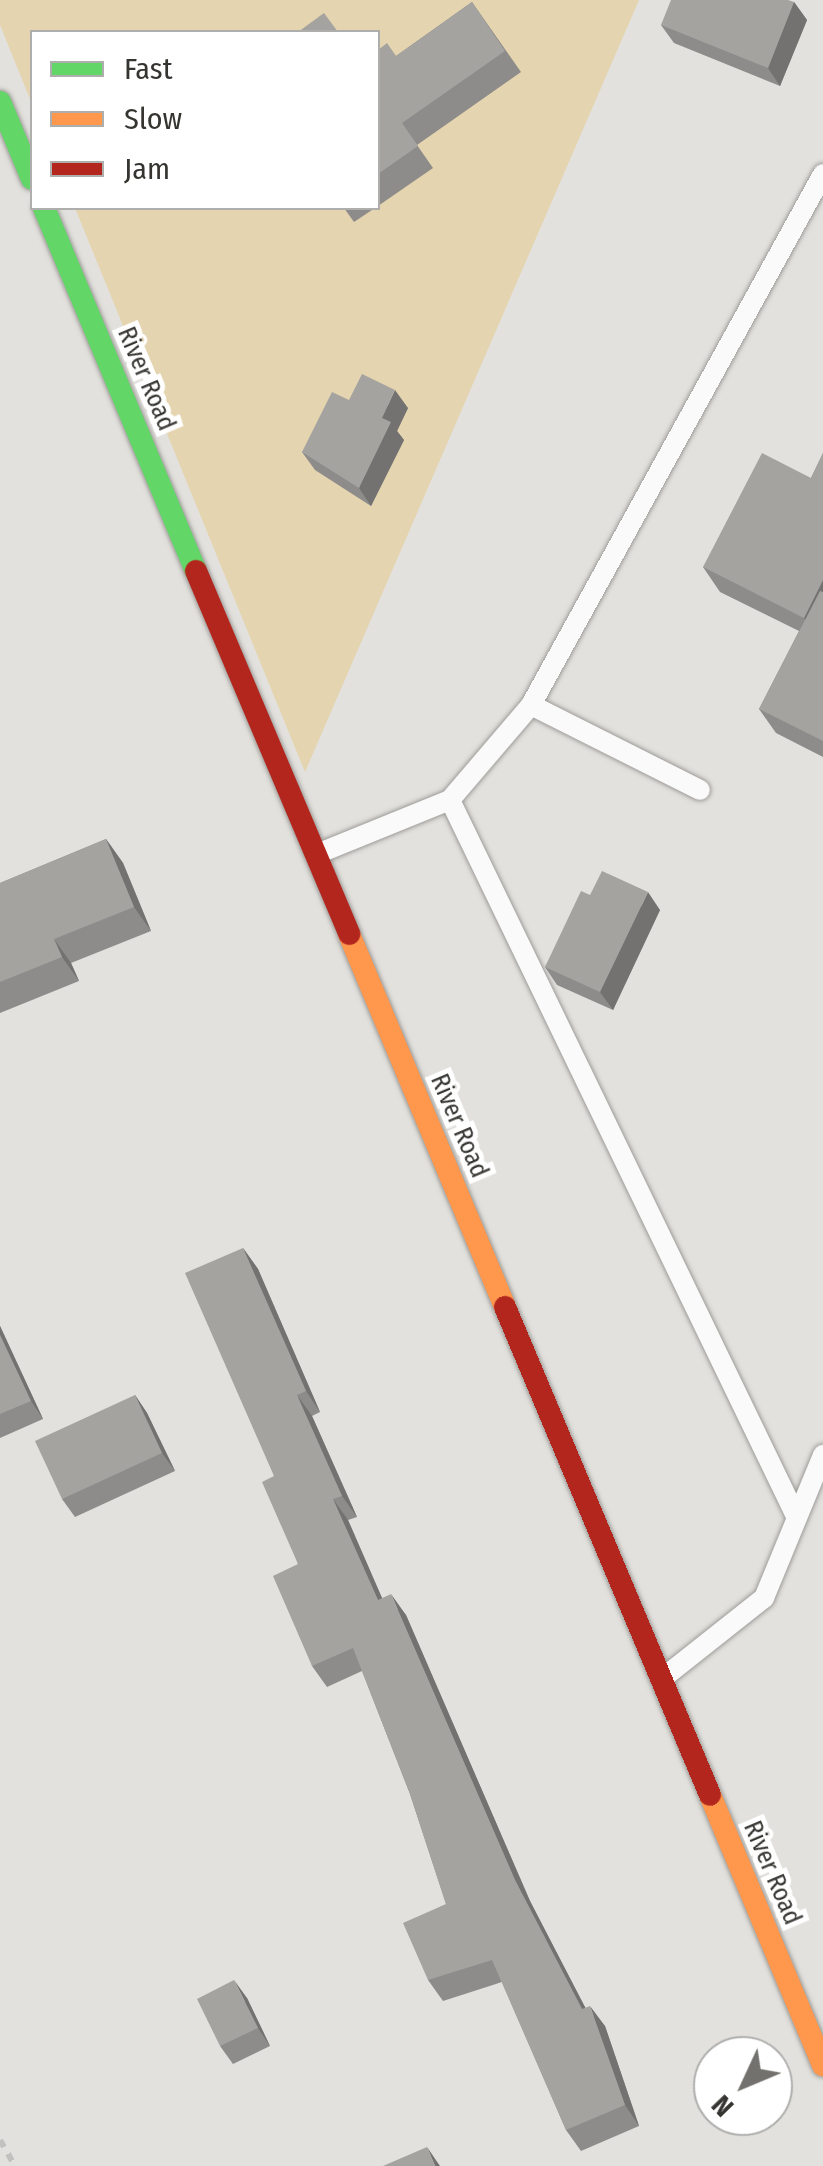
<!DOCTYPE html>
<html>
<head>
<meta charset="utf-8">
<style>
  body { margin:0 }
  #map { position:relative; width:823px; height:2166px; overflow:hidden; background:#e3e1dd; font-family:"Fira Sans Condensed",sans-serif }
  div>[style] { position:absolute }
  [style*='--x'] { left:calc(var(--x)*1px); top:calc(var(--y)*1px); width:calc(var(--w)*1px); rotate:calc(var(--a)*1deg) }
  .green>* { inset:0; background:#e4d4af }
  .path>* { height:6px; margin-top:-3px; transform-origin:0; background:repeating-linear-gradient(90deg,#c2c1c0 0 8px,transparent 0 16px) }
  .roads { filter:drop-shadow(0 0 2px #9d9c99) drop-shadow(0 0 2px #9d9c99) }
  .lane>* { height:20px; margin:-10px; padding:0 10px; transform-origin:10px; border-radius:10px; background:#fbfafa }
  .fast>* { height:22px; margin:-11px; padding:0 11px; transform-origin:11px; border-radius:11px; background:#63d668 }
  .slow>* { height:22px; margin:-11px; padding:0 11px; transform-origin:11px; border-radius:11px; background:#ff974d }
  .jam>* { height:22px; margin:-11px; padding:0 11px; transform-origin:11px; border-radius:11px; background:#b3261e }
  .wall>* { inset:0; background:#8d8c8a }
  .shaded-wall>* { inset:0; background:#737270 }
  .building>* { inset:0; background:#a4a3a0 }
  span { translate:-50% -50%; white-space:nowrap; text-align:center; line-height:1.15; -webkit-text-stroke:10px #fff; paint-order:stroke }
  .street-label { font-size:25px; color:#353431 }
  .legend { position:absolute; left:30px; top:30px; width:350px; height:180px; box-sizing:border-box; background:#fff; border:2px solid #aeaead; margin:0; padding:12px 18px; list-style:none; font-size:30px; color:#353431 }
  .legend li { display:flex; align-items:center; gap:20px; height:50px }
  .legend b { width:50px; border:2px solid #aeaead }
  .north { position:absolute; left:693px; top:2036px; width:100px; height:100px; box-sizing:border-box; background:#fff; border:2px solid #aeaead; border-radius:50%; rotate:226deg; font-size:28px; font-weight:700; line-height:40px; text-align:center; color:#353431 }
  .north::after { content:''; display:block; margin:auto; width:35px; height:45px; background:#72716d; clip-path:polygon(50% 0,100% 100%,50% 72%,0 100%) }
</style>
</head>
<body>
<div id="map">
  <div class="green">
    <div style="clip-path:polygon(0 0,639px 0,305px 772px,75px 208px,378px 208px,378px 32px,32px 32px,32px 104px,0 25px)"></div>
  </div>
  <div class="path">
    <div style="--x:0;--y:2140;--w:30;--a:60"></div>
  </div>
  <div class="roads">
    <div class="lane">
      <div style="--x:531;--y:705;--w:189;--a:26.7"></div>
      <div style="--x:450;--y:800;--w:795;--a:64.21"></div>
      <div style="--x:317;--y:854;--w:144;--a:-22.1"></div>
      <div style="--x:450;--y:800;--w:125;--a:-49.5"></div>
      <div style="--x:531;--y:705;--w:606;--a:-61.19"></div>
      <div style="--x:663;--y:1678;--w:129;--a:-38.4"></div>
      <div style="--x:764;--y:1598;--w:155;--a:-67.6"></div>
    </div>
    <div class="fast">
      <div style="--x:0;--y:102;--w:83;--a:67.4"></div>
      <div style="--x:44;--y:208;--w:394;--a:67.3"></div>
    </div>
    <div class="slow">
      <div style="--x:349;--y:934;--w:404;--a:67.3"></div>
      <div style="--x:710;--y:1795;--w:293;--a:67.3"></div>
    </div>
    <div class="jam">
      <div style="--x:196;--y:571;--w:394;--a:67.1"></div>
      <div style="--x:505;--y:1307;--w:529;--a:67.21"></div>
    </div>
  </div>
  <div class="wall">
    <div style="clip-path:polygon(472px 2px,521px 72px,417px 145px,433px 168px,378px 206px,378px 50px,396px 56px)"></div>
    <div style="clip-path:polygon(794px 2px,807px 20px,780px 86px,674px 43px,661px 25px)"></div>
    <div style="clip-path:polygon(344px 208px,375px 208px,354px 222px)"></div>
    <div style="clip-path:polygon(349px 400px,408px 408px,397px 431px,404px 440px,371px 506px,315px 470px,302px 452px)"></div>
    <div style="clip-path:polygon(823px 453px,823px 757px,776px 733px,759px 709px,799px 631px,720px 592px,703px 567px,811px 478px)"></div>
    <div style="clip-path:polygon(106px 839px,123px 863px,151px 931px,71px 963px,79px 981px,0 1013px,0 883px)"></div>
    <div style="clip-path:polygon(590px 895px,660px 910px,613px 1010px,557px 985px,545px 967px)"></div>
    <div style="clip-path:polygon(243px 1248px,258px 1269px,320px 1412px,312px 1416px,357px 1517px,348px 1520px,382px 1598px,406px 1615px,530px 1901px,585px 2008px,605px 2026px,639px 2126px,581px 2151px,566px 2130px,502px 1982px,443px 2001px,428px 1980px,446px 1904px,410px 1794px,362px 1671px,327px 1687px,312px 1666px,298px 1564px,274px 1476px)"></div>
    <div style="clip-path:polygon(0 1326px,43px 1419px,0 1438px)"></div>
    <div style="clip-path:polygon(135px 1395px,147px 1413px,175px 1471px,75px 1517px,62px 1499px)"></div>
    <div style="clip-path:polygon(247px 1998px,270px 2046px,233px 2064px,220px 2046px)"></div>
  </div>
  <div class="shaded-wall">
    <div style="clip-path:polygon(794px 2px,807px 20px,780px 86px,768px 68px)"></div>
    <div style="clip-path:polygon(395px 390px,408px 408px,397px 431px,404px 440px,371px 506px,359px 488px,382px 418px)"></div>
    <div style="clip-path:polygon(823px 580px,823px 637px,820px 642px,804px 618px)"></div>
    <div style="clip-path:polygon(106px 839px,123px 863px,151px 931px,134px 907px)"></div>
    <div style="clip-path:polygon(648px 892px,660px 910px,613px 1010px,600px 992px)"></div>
    <div style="clip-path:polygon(54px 939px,71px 963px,79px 981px,62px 957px)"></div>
    <div style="clip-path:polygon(243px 1248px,258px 1269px,320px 1412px,306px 1391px)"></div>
    <div style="clip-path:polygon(0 1326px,43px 1419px,31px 1401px,0 1335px)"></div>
    <div style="clip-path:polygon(135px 1395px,147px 1413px,175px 1471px,162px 1453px)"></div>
    <div style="clip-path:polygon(297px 1395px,312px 1416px,357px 1517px,342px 1496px)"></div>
    <div style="clip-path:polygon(333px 1499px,348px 1520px,392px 1621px,378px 1600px)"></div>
    <div style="clip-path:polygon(391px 1594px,406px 1615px,530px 1901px,597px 2030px,582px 2009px,515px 1880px)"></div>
    <div style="clip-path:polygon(234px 1980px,247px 1998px,270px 2046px,258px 2028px)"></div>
    <div style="clip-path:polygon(590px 2006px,605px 2026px,639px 2126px,625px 2105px)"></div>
    <div style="clip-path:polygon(427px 2147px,440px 2166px,435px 2166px)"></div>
  </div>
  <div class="building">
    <div style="clip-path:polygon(671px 0,788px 0,794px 2px,768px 68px,661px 25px)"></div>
    <div style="clip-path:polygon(472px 2px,505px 51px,402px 123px,418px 146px,378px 174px,378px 50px,387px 43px,396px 56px)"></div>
    <div style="clip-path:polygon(324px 13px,338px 32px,298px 32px)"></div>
    <div style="clip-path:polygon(362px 374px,395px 390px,382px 418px,391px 422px,359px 488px,302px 452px,332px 392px,349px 400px)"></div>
    <div style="clip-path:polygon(762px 453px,811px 478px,823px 453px,823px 580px,804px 618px,703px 567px)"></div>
    <div style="clip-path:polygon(820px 591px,823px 592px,823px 741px,759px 709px)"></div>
    <div style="clip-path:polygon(106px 839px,134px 907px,54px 939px,62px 957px,0 982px,0 883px)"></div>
    <div style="clip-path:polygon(602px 871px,648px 892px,600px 992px,545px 967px,581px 891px,590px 895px)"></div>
    <div style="clip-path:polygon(243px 1248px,306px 1391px,297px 1395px,342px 1496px,333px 1499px,378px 1600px,391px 1594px,515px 1880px,582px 2009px,590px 2006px,625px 2105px,566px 2130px,492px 1960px,428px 1980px,403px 1923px,446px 1904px,410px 1794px,353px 1648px,312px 1666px,273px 1576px,298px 1564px,262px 1482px,274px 1476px,185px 1273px)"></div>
    <div style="clip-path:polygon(0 1335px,31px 1401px,0 1414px)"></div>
    <div style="clip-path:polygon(135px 1395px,162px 1453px,62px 1499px,35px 1441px)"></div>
    <div style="clip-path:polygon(234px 1980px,258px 2028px,220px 2046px,197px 1999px)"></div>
    <div style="clip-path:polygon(427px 2147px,435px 2166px,383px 2166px)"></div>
  </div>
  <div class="street-label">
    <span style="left:146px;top:379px;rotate:67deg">River Road</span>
    <span style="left:459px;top:1126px;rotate:67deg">River Road</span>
    <span style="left:772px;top:1873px;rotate:67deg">River Road</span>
  </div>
  <ul class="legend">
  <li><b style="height:12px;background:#63d668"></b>Fast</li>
  <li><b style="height:12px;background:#ff974d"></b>Slow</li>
  <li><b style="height:12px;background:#b3261e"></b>Jam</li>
  </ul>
  <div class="north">N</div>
</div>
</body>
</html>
